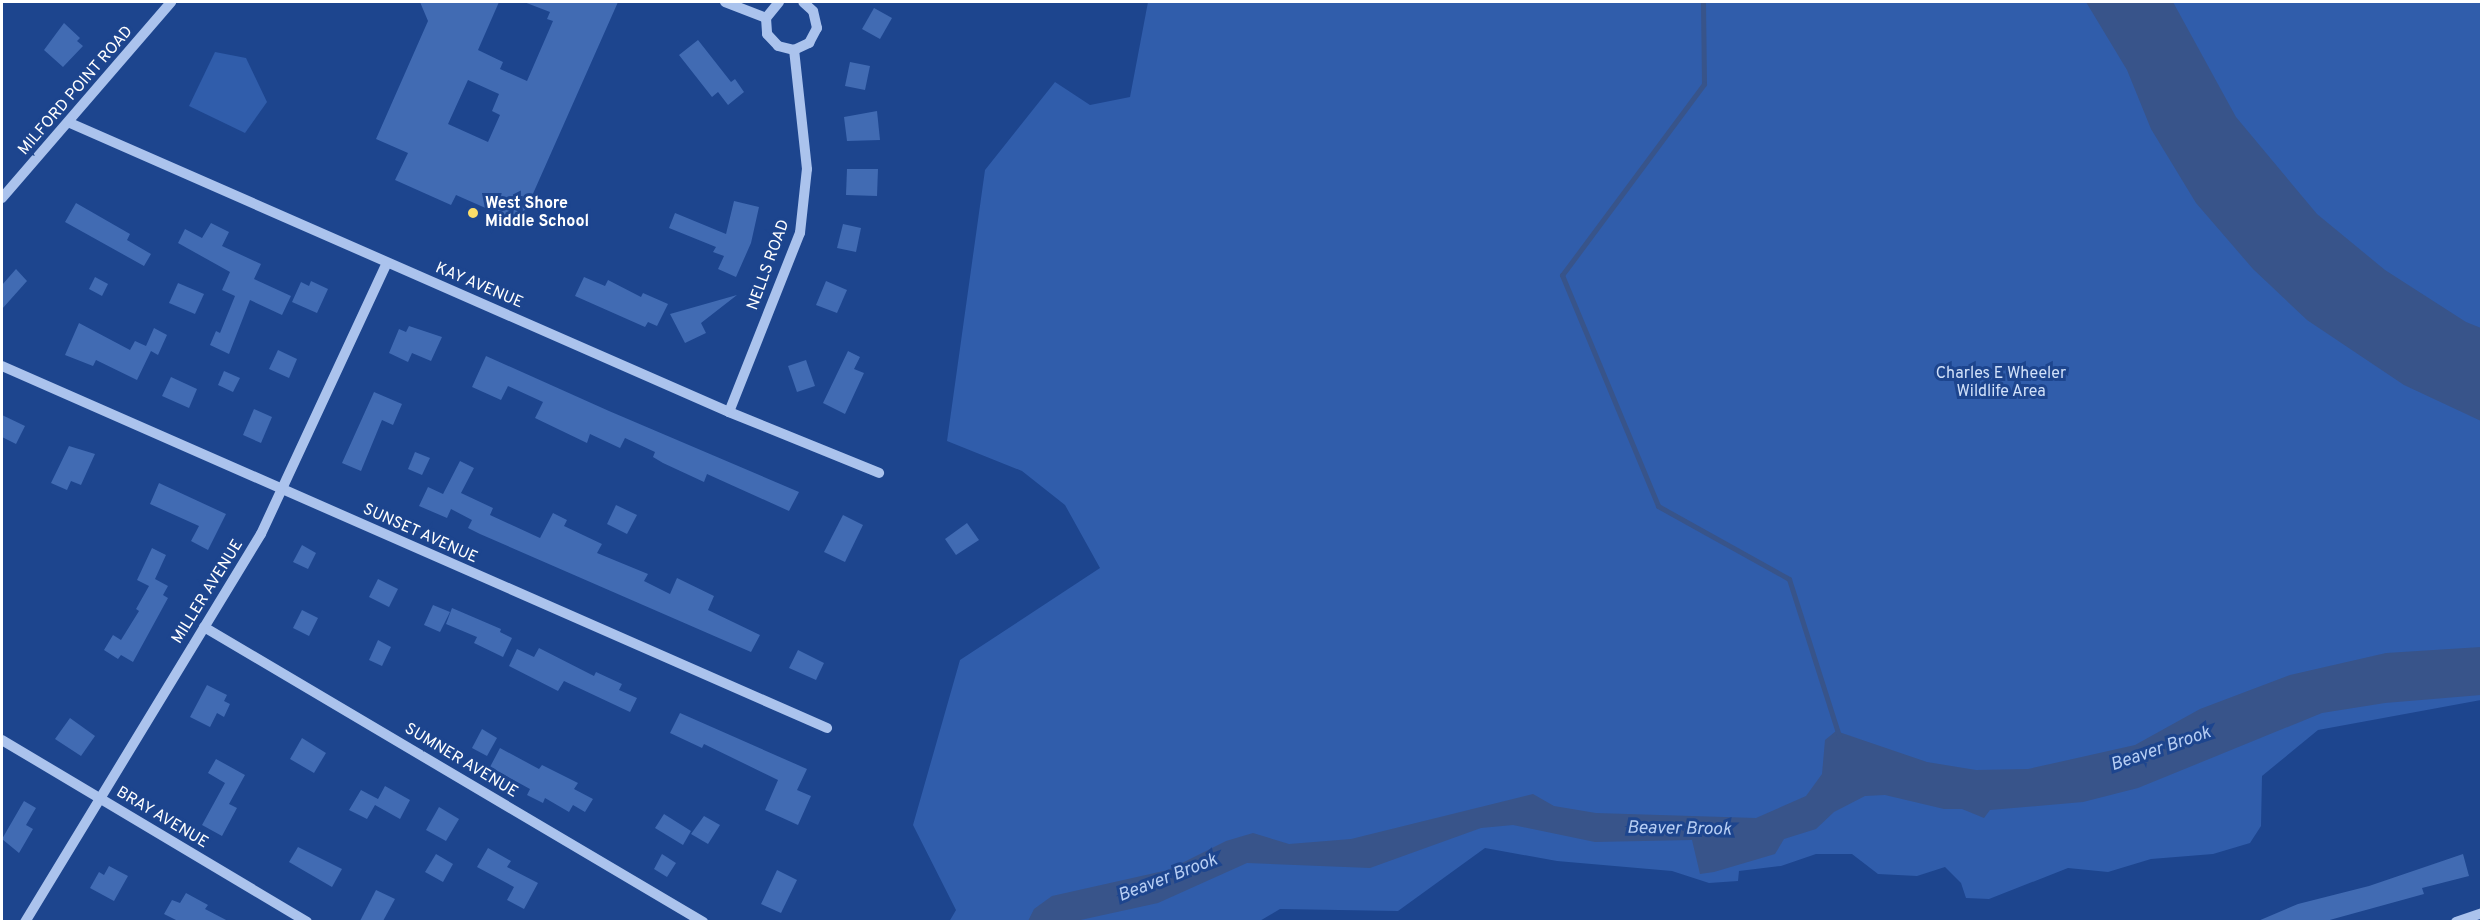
<!DOCTYPE html>
<html>
<head>
<meta charset="utf-8">
<style>
  body { margin:0 }
  #map { position:relative; width:2483px; height:923px; overflow:hidden; background:#1d458e; font-family:Overpass,sans-serif }
  div>[style] { position:absolute }
  [style*='--x'] { left:calc(var(--x)*1px); top:calc(var(--y)*1px); width:calc(var(--w)*1px); rotate:calc(var(--a)*1deg) }
  .green>* { inset:0; background:#305dab }
  .water>* { inset:0; background:#38548a }
  .stream>* { height:5px; margin:-2.5px; padding:0 2.5px; transform-origin:2.5px; border-radius:2.5px; background:#38548a }
  .building>* { inset:0; background:#416bb3 }
  .minor>* { height:10px; margin:-5px; padding:0 5px; transform-origin:5px; border-radius:5px; background:#abc3ed }
  .dots>* { width:16px; height:16px; translate:-50% -50%; box-sizing:border-box; border:3px solid #1d458e; border-radius:50% }
  span { translate:-50% -50%; white-space:nowrap; text-align:center; line-height:1.15; -webkit-text-stroke:6px #1d458e; paint-order:stroke }
  .street-label { font-size:16px; color:#fff }
  .poi-label { font-size:16px; color:#fff; font-weight:700 }
  .left { translate:0 -50%; text-align:left }
  .park-label { font-size:16px; color:#d0e0f9 }
  .water-label { font-size:18px; color:#b7cef4; font-style:italic }
  .frame { position:absolute; inset:0; border:3px solid #fff; pointer-events:none }
</style>
</head>
<body>
<div id="map">
  <div class="green">
    <div style="clip-path:polygon(1148px 2px,2481px 2px,2481px 700px,2318px 730px,2262px 776px,2261px 826px,2250px 843px,2213px 854px,2151px 859px,2108px 872px,2068px 868px,1989px 899px,1966px 898px,1961px 883px,1945px 867px,1917px 876px,1878px 874px,1852px 854px,1816px 854px,1781px 866px,1739px 871px,1738px 881px,1709px 883px,1672px 871px,1557px 861px,1485px 848px,1398px 911px,1280px 909px,1258px 922px,949px 922px,956px 910px,913px 825px,960px 660px,1100px 568px,1065px 505px,1022px 471px,947px 441px,985px 170px,1055px 82px,1090px 105px,1130px 97px)"></div>
    <div style="clip-path:polygon(215px 52px,246px 58px,267px 102px,245px 133px,189px 106px)"></div>
  </div>
  <div class="water">
    <div style="clip-path:polygon(2086px 2px,2173px 2px,2236px 117px,2317px 214px,2385px 270px,2466px 322px,2481px 328px,2481px 421px,2404px 385px,2307px 320px,2253px 269px,2196px 203px,2151px 129px,2127px 70px)"></div>
    <div style="clip-path:polygon(2481px 647px,2481px 695px,2385px 703px,2322px 713px,2138px 788px,2083px 802px,1990px 810px,1984px 818px,1962px 809px,1944px 809px,1885px 795px,1865px 796px,1834px 812px,1816px 829px,1784px 839px,1775px 854px,1714px 872px,1700px 874px,1692px 840px,1595px 842px,1513px 825px,1481px 828px,1370px 868px,1247px 863px,1158px 903px,1076px 921px,1028px 921px,1034px 909px,1052px 896px,1168px 870px,1226px 841px,1253px 833px,1289px 844px,1351px 839px,1533px 794px,1554px 806px,1596px 813px,1756px 818px,1806px 796px,1822px 774px,1825px 740px,1836px 731px,1927px 762px,1976px 770px,2028px 769px,2135px 745px,2200px 709px,2290px 675px,2386px 653px)"></div>
  </div>
  <div class="stream">
    <div style="--x:1703;--y:2;--w:82;--a:89.3"></div>
    <div style="--x:1704;--y:84;--w:238;--a:126.6"></div>
    <div style="--x:1562;--y:275;--w:250;--a:67.4"></div>
    <div style="--x:1658;--y:506;--w:150;--a:29.1"></div>
    <div style="--x:1789;--y:579;--w:165;--a:72.3"></div>
  </div>
  <div class="building">
    <div style="clip-path:polygon(evenodd,420px 2px,499px 2px,478px 50px,503px 62px,500px 69px,527px 81px,553px 21px,547px 19px,550px 12px,524px 2px,618px 2px,520px 223px,456px 195px,451px 205px,395px 180px,408px 153px,376px 139px,428px 21px,420px 2px,468px 80px,499px 94px,492px 111px,500px 115px,488px 142px,448px 124px,468px 80px)"></div>
    <div style="clip-path:polygon(874px 8px,892px 18px,880px 39px,862px 29px)"></div>
    <div style="clip-path:polygon(64px 23px,80px 38px,77px 41px,83px 46px,63px 67px,44px 50px)"></div>
    <div style="clip-path:polygon(698px 40px,731px 82px,735px 79px,744px 92px,728px 105px,718px 92px,712px 97px,679px 55px)"></div>
    <div style="clip-path:polygon(850px 62px,870px 66px,865px 90px,845px 86px)"></div>
    <div style="clip-path:polygon(877px 111px,880px 140px,847px 141px,844px 117px)"></div>
    <div style="clip-path:polygon(847px 169px,878px 169px,877px 196px,846px 195px)"></div>
    <div style="clip-path:polygon(734px 201px,759px 207px,751px 243px,736px 277px,718px 269px,724px 256px,713px 252px,716px 247px,669px 228px,675px 213px,726px 234px)"></div>
    <div style="clip-path:polygon(76px 203px,130px 234px,127px 240px,151px 254px,144px 266px,65px 222px)"></div>
    <div style="clip-path:polygon(211px 223px,229px 232px,222px 246px,261px 264px,254px 279px,291px 296px,282px 315px,250px 300px,229px 354px,210px 345px,216px 331px,220px 333px,235px 296px,222px 290px,230px 272px,178px 243px,185px 229px,202px 238px)"></div>
    <div style="clip-path:polygon(843px 224px,861px 228px,856px 252px,837px 248px)"></div>
    <div style="clip-path:polygon(16px 269px,27px 281px,2px 309px,2px 285px)"></div>
    <div style="clip-path:polygon(95px 277px,108px 284px,102px 296px,89px 289px)"></div>
    <div style="clip-path:polygon(584px 277px,605px 286px,608px 280px,641px 297px,643px 293px,668px 304px,657px 326px,648px 322px,645px 327px,575px 296px)"></div>
    <div style="clip-path:polygon(311px 281px,328px 289px,317px 313px,292px 302px,301px 282px,309px 286px)"></div>
    <div style="clip-path:polygon(826px 281px,847px 290px,837px 313px,816px 305px)"></div>
    <div style="clip-path:polygon(178px 283px,204px 294px,195px 314px,169px 303px)"></div>
    <div style="clip-path:polygon(737px 295px,701px 323px,706px 333px,685px 343px,670px 314px)"></div>
    <div style="clip-path:polygon(79px 323px,130px 350px,135px 341px,146px 346px,154px 328px,167px 335px,158px 355px,151px 351px,137px 380px,96px 360px,93px 366px,65px 355px)"></div>
    <div style="clip-path:polygon(409px 326px,442px 337px,431px 361px,412px 353px,408px 362px,389px 353px,399px 329px,406px 332px)"></div>
    <div style="clip-path:polygon(278px 350px,297px 359px,289px 378px,269px 369px)"></div>
    <div style="clip-path:polygon(848px 351px,860px 357px,854px 369px,864px 373px,845px 414px,823px 403px)"></div>
    <div style="clip-path:polygon(486px 356px,609px 411px,799px 492px,789px 511px,707px 474px,704px 482px,663px 463px,653px 457px,655px 452px,625px 438px,620px 448px,590px 434px,587px 443px,535px 418px,543px 402px,508px 386px,501px 400px,472px 387px)"></div>
    <div style="clip-path:polygon(806px 360px,815px 386px,797px 392px,788px 366px)"></div>
    <div style="clip-path:polygon(224px 371px,240px 378px,233px 392px,218px 385px)"></div>
    <div style="clip-path:polygon(171px 377px,197px 389px,189px 408px,162px 396px)"></div>
    <div style="clip-path:polygon(374px 392px,402px 404px,393px 425px,382px 420px,361px 471px,342px 463px)"></div>
    <div style="clip-path:polygon(254px 409px,272px 417px,261px 443px,243px 435px)"></div>
    <div style="clip-path:polygon(2px 415px,25px 426px,16px 444px,2px 437px)"></div>
    <div style="clip-path:polygon(69px 446px,95px 454px,81px 485px,71px 481px,67px 490px,51px 483px)"></div>
    <div style="clip-path:polygon(415px 452px,430px 458px,422px 475px,408px 469px)"></div>
    <div style="clip-path:polygon(460px 461px,474px 468px,461px 493px,493px 508px,490px 515px,540px 538px,553px 513px,567px 520px,564px 526px,602px 544px,597px 553px,648px 574px,644px 581px,670px 594px,677px 578px,714px 596px,708px 610px,760px 635px,751px 652px,480px 534px,468px 528px,472px 520px,451px 509px,447px 518px,419px 506px,428px 487px,443px 494px)"></div>
    <div style="clip-path:polygon(159px 483px,226px 514px,208px 550px,191px 541px,199px 526px,150px 504px)"></div>
    <div style="clip-path:polygon(616px 505px,637px 515px,627px 534px,607px 524px)"></div>
    <div style="clip-path:polygon(843px 515px,863px 525px,845px 562px,824px 552px)"></div>
    <div style="clip-path:polygon(967px 523px,979px 540px,956px 555px,945px 539px)"></div>
    <div style="clip-path:polygon(302px 545px,316px 553px,308px 569px,293px 562px)"></div>
    <div style="clip-path:polygon(152px 548px,166px 555px,155px 579px,168px 586px,163px 595px,168px 598px,133px 662px,121px 655px,118px 659px,104px 650px,113px 635px,121px 640px,139px 611px,136px 609px,149px 586px,137px 580px)"></div>
    <div style="clip-path:polygon(378px 579px,398px 589px,389px 607px,369px 597px)"></div>
    <div style="clip-path:polygon(433px 605px,450px 612px,440px 632px,424px 625px)"></div>
    <div style="clip-path:polygon(452px 608px,501px 629px,500px 632px,512px 638px,503px 657px,474px 643px,477px 637px,446px 624px)"></div>
    <div style="clip-path:polygon(302px 610px,318px 618px,309px 636px,293px 628px)"></div>
    <div style="clip-path:polygon(378px 640px,391px 647px,382px 666px,369px 660px)"></div>
    <div style="clip-path:polygon(539px 648px,594px 676px,596px 672px,622px 684px,619px 690px,637px 698px,630px 712px,564px 681px,558px 691px,509px 666px,517px 649px,534px 657px)"></div>
    <div style="clip-path:polygon(798px 650px,824px 663px,816px 680px,789px 668px)"></div>
    <div style="clip-path:polygon(207px 685px,227px 695px,224px 701px,230px 704px,224px 717px,217px 713px,210px 727px,190px 717px)"></div>
    <div style="clip-path:polygon(680px 713px,807px 769px,797px 790px,811px 796px,798px 825px,765px 810px,778px 780px,704px 744px,702px 748px,670px 733px)"></div>
    <div style="clip-path:polygon(70px 718px,95px 736px,81px 756px,55px 739px)"></div>
    <div style="clip-path:polygon(482px 729px,497px 738px,487px 756px,472px 748px)"></div>
    <div style="clip-path:polygon(302px 738px,326px 753px,314px 773px,290px 759px)"></div>
    <div style="clip-path:polygon(500px 748px,539px 769px,542px 765px,578px 783px,574px 789px,593px 799px,585px 812px,573px 805px,569px 812px,545px 798px,543px 803px,527px 795px,530px 789px,490px 767px)"></div>
    <div style="clip-path:polygon(216px 759px,245px 775px,229px 804px,237px 808px,222px 836px,202px 825px,225px 783px,208px 773px)"></div>
    <div style="clip-path:polygon(385px 786px,410px 800px,400px 819px,375px 805px,367px 819px,349px 810px,361px 790px,378px 799px)"></div>
    <div style="clip-path:polygon(24px 801px,36px 808px,26px 825px,33px 829px,19px 853px,2px 839px)"></div>
    <div style="clip-path:polygon(439px 807px,459px 819px,446px 841px,426px 830px)"></div>
    <div style="clip-path:polygon(664px 814px,691px 831px,683px 845px,655px 828px)"></div>
    <div style="clip-path:polygon(704px 816px,720px 825px,708px 844px,691px 834px)"></div>
    <div style="clip-path:polygon(298px 847px,342px 869px,332px 887px,289px 862px)"></div>
    <div style="clip-path:polygon(488px 848px,511px 861px,507px 867px,538px 883px,524px 909px,507px 900px,514px 887px,477px 867px)"></div>
    <div style="clip-path:polygon(436px 854px,453px 864px,443px 882px,425px 872px)"></div>
    <div style="clip-path:polygon(662px 854px,676px 863px,667px 877px,654px 869px)"></div>
    <div style="clip-path:polygon(2463px 854px,2469px 876px,2422px 888px,2424px 894px,2326px 921px,2258px 921px,2298px 904px,2369px 886px)"></div>
    <div style="clip-path:polygon(109px 866px,128px 876px,114px 901px,90px 888px,99px 872px,104px 875px)"></div>
    <div style="clip-path:polygon(777px 870px,797px 880px,781px 913px,761px 904px)"></div>
    <div style="clip-path:polygon(376px 890px,395px 899px,383px 921px,360px 921px)"></div>
    <div style="clip-path:polygon(186px 893px,208px 905px,205px 909px,228px 921px,178px 921px,164px 914px,172px 900px,180px 903px)"></div>
  </div>
  <div class="minor">
    <div style="--x:725;--y:2;--w:44;--a:21.3"></div>
    <div style="--x:779;--y:2;--w:21;--a:129"></div>
    <div style="--x:766;--y:18;--w:16;--a:86"></div>
    <div style="--x:767;--y:34;--w:16;--a:47"></div>
    <div style="--x:778;--y:46;--w:16;--a:14"></div>
    <div style="--x:794;--y:50;--w:17;--a:-25"></div>
    <div style="--x:809;--y:43;--w:17;--a:-62"></div>
    <div style="--x:817;--y:28;--w:17;--a:-103"></div>
    <div style="--x:813;--y:11;--w:13;--a:-138"></div>
    <div style="--x:70;--y:123;--w:720;--a:23.68"></div>
    <div style="--x:729;--y:412;--w:162;--a:22.1"></div>
    <div style="--x:2;--y:198;--w:259;--a:-49.2"></div>
    <div style="--x:2;--y:366;--w:901;--a:23.69"></div>
    <div style="--x:729;--y:412;--w:193;--a:-68.4"></div>
    <div style="--x:800;--y:233;--w:64;--a:-83.8"></div>
    <div style="--x:807;--y:169;--w:120;--a:-96.2"></div>
    <div style="--x:204;--y:627;--w:580;--a:30.59"></div>
    <div style="--x:2;--y:740;--w:355;--a:30.8"></div>
    <div style="--x:25;--y:922;--w:454;--a:-58.7"></div>
    <div style="--x:261;--y:534;--w:299;--a:-65.1"></div>
    <div style="--x:2456;--y:922;--w:28;--a:-19"></div>
  </div>
  <div class="dots">
    <div style="left:473px;top:213px;background:#fcde69"></div>
  </div>
  <div class="street-label">
    <span style="left:76px;top:91px;rotate:-49deg">MILFORD POINT ROAD</span>
    <span style="left:769px;top:265px;rotate:-70deg">NELLS ROAD</span>
    <span style="left:479px;top:286px;rotate:23deg">KAY AVENUE</span>
    <span style="left:420px;top:534px;rotate:24deg">SUNSET AVENUE</span>
    <span style="left:208px;top:592px;rotate:-58deg">MILLER AVENUE</span>
    <span style="left:461px;top:761px;rotate:31deg">SUMNER AVENUE</span>
    <span style="left:162px;top:818px;rotate:31deg">BRAY AVENUE</span>
  </div>
  <div class="poi-label">
    <span class="left" style="left:485px;top:213px">West Shore<br>Middle School</span>
  </div>
  <div class="park-label">
    <span style="left:2001px;top:383px">Charles E Wheeler<br>Wildlife Area</span>
  </div>
  <div class="water-label">
    <span style="left:2161px;top:750px;rotate:-19deg">Beaver Brook</span>
    <span style="left:1679px;top:830px;rotate:1deg">Beaver Brook</span>
    <span style="left:1168px;top:879px;rotate:-21deg">Beaver Brook</span>
  </div>
  <div class="frame"></div>
</div>
</body>
</html>
